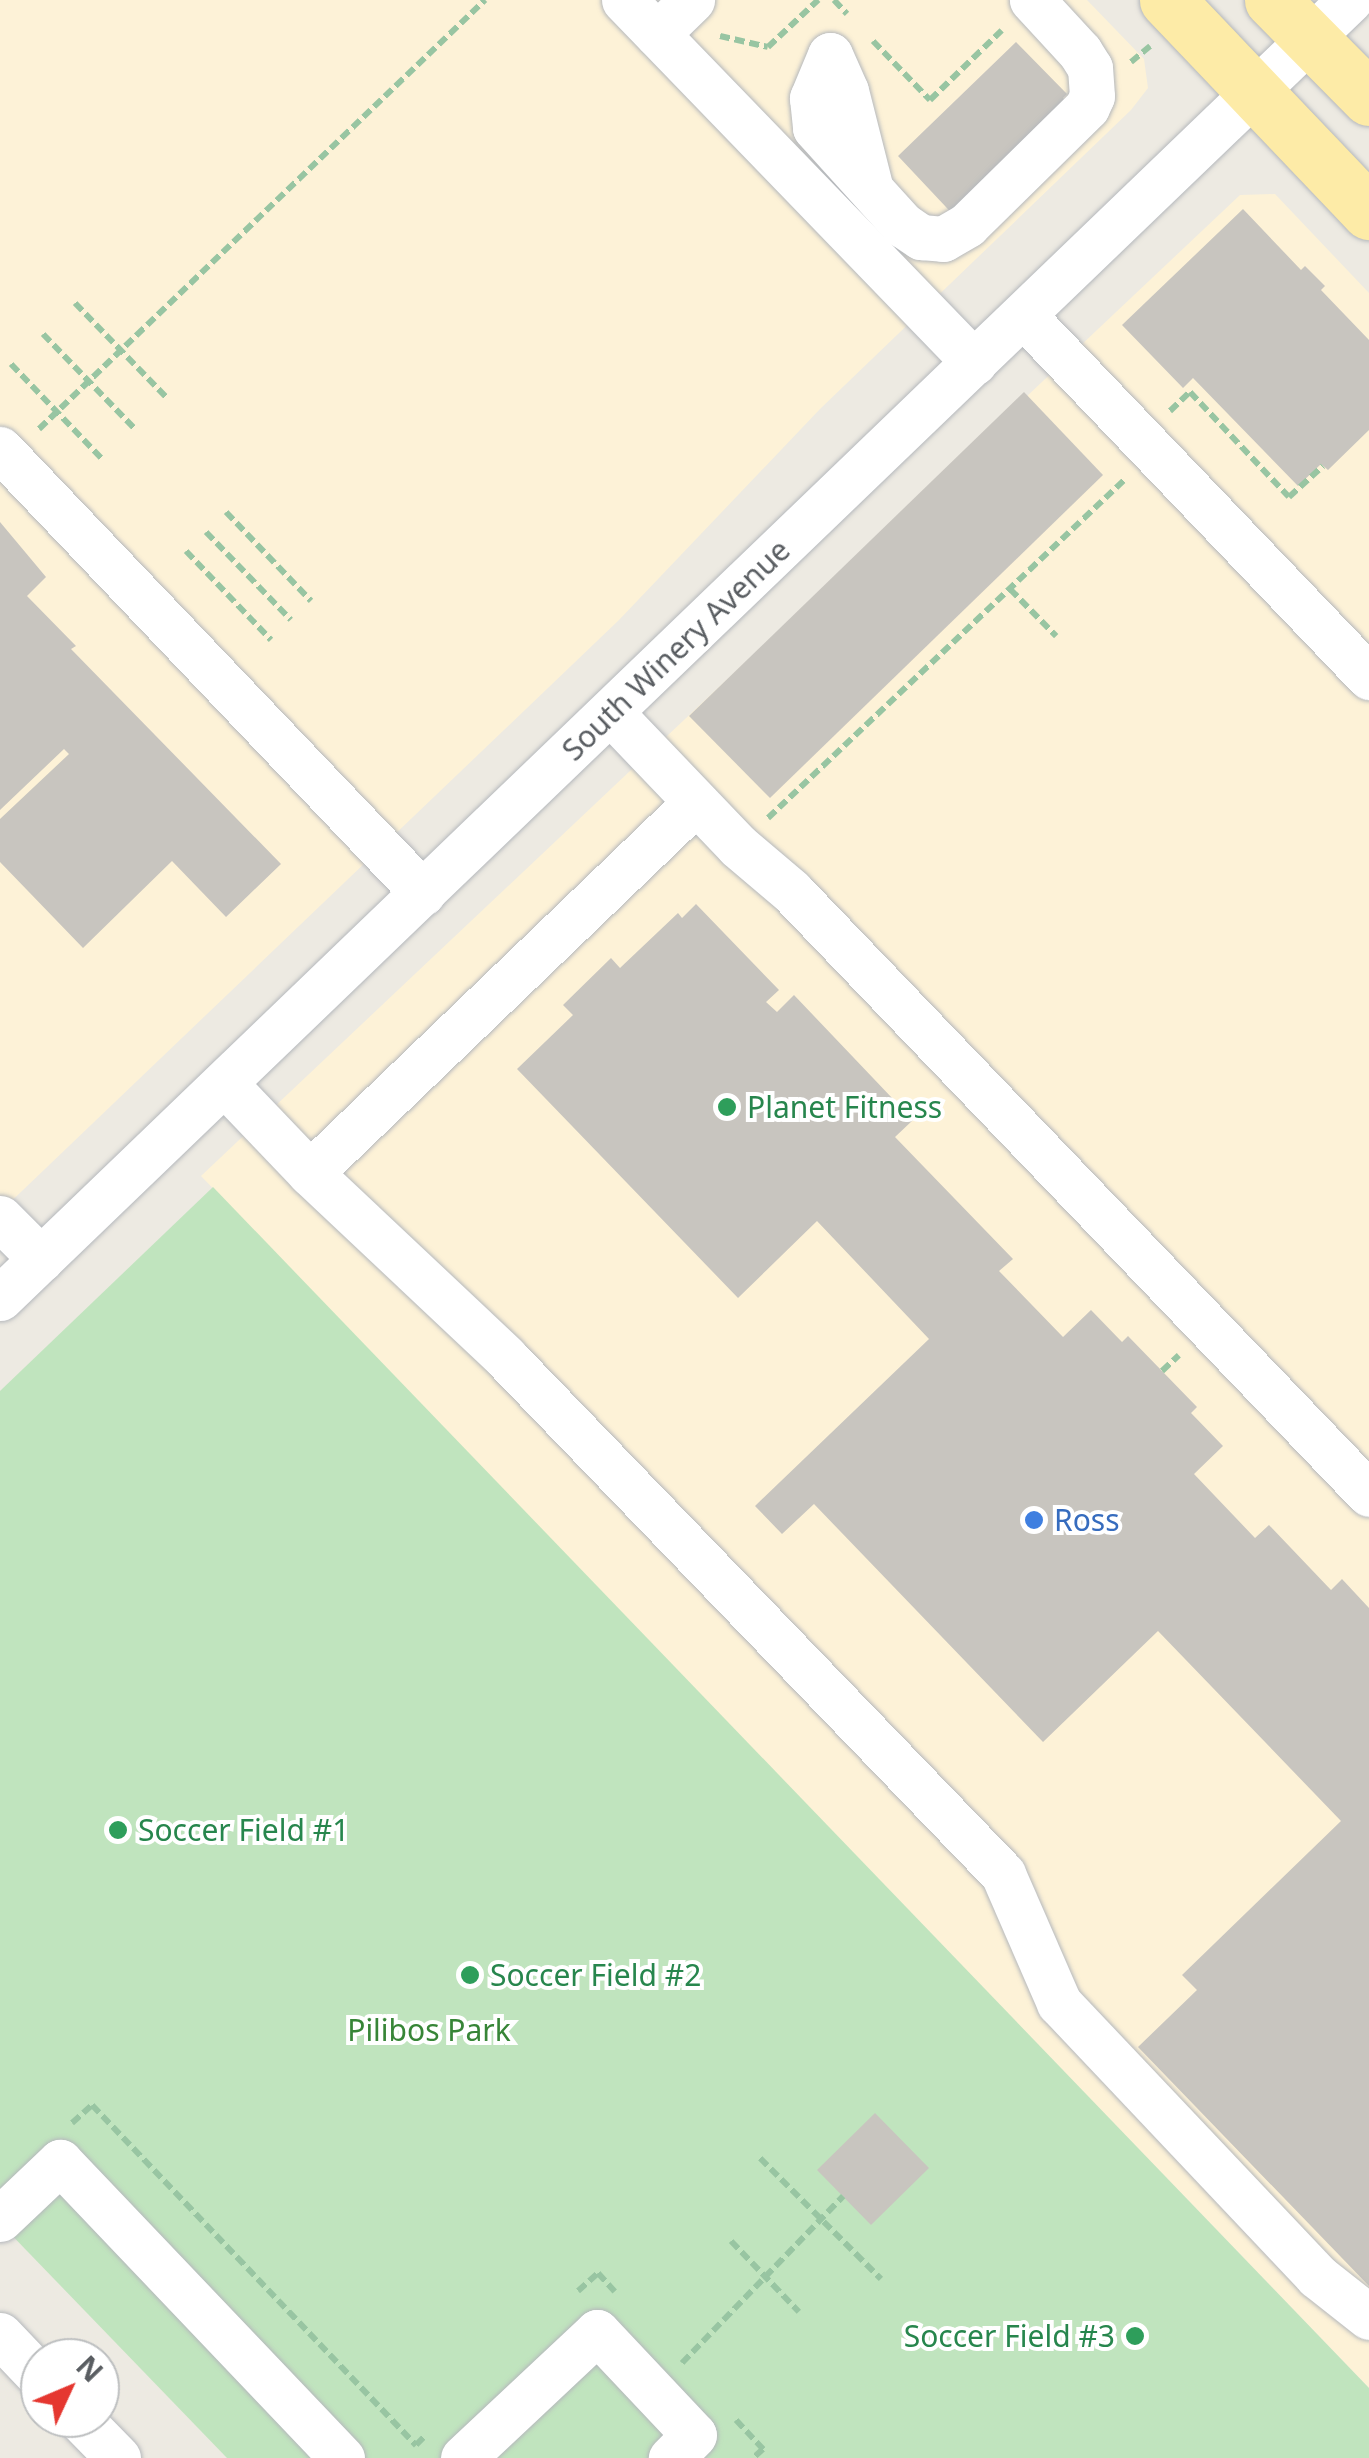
<!DOCTYPE html>
<html>
<head>
<meta charset="utf-8">
<style>
  body { margin:0 }
  #map { position:relative; width:1369px; height:2458px; overflow:hidden; background:#edeae2; font-family:"Noto Sans",sans-serif }
  div>[style] { position:absolute }
  [style*='--x'] { left:calc(var(--x)*1px); top:calc(var(--y)*1px); width:calc(var(--w)*1px); rotate:calc(var(--a)*1deg) }
  .commercial>* { inset:0; background:#fdf2d7 }
  .green>* { inset:0; background:#c0e4be }
  .building>* { inset:0; background:#c8c5bf }
  .path>* { height:6px; margin-top:-3px; transform-origin:0; background:repeating-linear-gradient(90deg,#98c5a2 0 10px,transparent 0 15px) }
  .roads { filter:drop-shadow(0 0 2px #b5b8bc) drop-shadow(0 0 2px #b5b8bc) }
  .minor>* { height:45px; margin:-22.5px; padding:0 22.5px; transform-origin:22.5px; border-radius:22.5px; background:#fff }
  .major>* { height:55px; margin:-27.5px; padding:0 27.5px; transform-origin:27.5px; border-radius:27.5px; background:#fdeba7 }
  .dots>* { width:28px; height:28px; translate:-50% -50%; box-sizing:border-box; border:5px solid #fff; border-radius:50% }
  span { translate:-50% -50%; white-space:nowrap; text-align:center; line-height:1.15; -webkit-text-stroke:8px #fff; paint-order:stroke }
  .street-label { font-size:30px; color:#5a5e62 }
  .leisure-label { font-size:30px; color:#27864d }
  .left { translate:0 -50%; text-align:left }
  .right { translate:-100% -50%; text-align:right }
  .shop-label { font-size:30px; color:#366cbe }
  .park-label { font-size:30px; color:#378537 }
  .north { position:absolute; left:20px; top:2338px; width:100px; height:100px; box-sizing:border-box; background:#fff; border:2px solid #bdbfc0; border-radius:50%; rotate:46deg; font-size:28px; font-weight:700; line-height:40px; text-align:center; color:#5a5e62 }
  .north::after { content:''; display:block; margin:auto; width:35px; height:45px; background:#e53730; clip-path:polygon(50% 0,100% 100%,50% 72%,0 100%) }
</style>
</head>
<body>
<div id="map">
  <div class="commercial">
    <div style="clip-path:polygon(0 0,1087px 0,1144px 59px,1148px 88px,1131px 110px,820px 409px,619px 620px,0 1212px)"></div>
    <div style="clip-path:polygon(1275px 194px,1369px 293px,1369px 2388px,201px 1176px,1240px 195px)"></div>
  </div>
  <div class="green">
    <div style="clip-path:polygon(213px 1187px,1369px 2388px,1369px 2458px,227px 2458px,0 2223px,0 1391px)"></div>
  </div>
  <div class="building">
    <div style="clip-path:polygon(1016px 42px,1067px 94px,1063px 98px,1070px 106px,961px 223px,898px 156px)"></div>
    <div style="clip-path:polygon(1243px 209px,1301px 270px,1305px 266px,1325px 286px,1321px 290px,1369px 340px,1369px 430px,1328px 470px,1321px 464px,1298px 486px,1193px 378px,1183px 388px,1122px 325px)"></div>
    <div style="clip-path:polygon(1024px 392px,1103px 475px,770px 798px,689px 716px)"></div>
    <div style="clip-path:polygon(0 522px,46px 577px,27px 596px,76px 646px,71px 649px,281px 864px,226px 917px,172px 861px,83px 948px,0 862px,0 819px,69px 754px,64px 749px,0 810px)"></div>
    <div style="clip-path:polygon(696px 904px,779px 990px,766px 1002px,777px 1012px,794px 995px,913px 1120px,895px 1137px,1013px 1259px,999px 1271px,1063px 1337px,1091px 1310px,1122px 1342px,1128px 1336px,1197px 1407px,1191px 1413px,1223px 1446px,1194px 1474px,1255px 1538px,1269px 1525px,1331px 1590px,1342px 1579px,1369px 1608px,1369px 2286px,1138px 2047px,1197px 1990px,1182px 1975px,1341px 1821px,1158px 1631px,1043px 1742px,814px 1504px,782px 1534px,755px 1506px,929px 1339px,817px 1221px,738px 1298px,517px 1069px,573px 1015px,563px 1005px,611px 958px,620px 968px,678px 913px,682px 918px)"></div>
    <div style="clip-path:polygon(875px 2113px,929px 2168px,871px 2225px,817px 2170px)"></div>
  </div>
  <div class="path">
    <div style="--x:834;--y:0;--w:19;--a:47"></div>
    <div style="--x:720;--y:36;--w:49;--a:12.9"></div>
    <div style="--x:768;--y:47;--w:69;--a:-43.2"></div>
    <div style="--x:873;--y:41;--w:82;--a:46"></div>
    <div style="--x:930;--y:100;--w:100;--a:-44.2"></div>
    <div style="--x:1131;--y:62;--w:25;--a:-40"></div>
    <div style="--x:75;--y:303;--w:131;--a:45.9"></div>
    <div style="--x:43;--y:334;--w:131;--a:45.9"></div>
    <div style="--x:11;--y:364;--w:132;--a:46.2"></div>
    <div style="--x:1170;--y:411;--w:28;--a:-44"></div>
    <div style="--x:1190;--y:392;--w:144;--a:46.7"></div>
    <div style="--x:1289;--y:497;--w:46;--a:-42.4"></div>
    <div style="--x:39;--y:429;--w:619;--a:-43.89"></div>
    <div style="--x:226;--y:512;--w:123;--a:46.3"></div>
    <div style="--x:206;--y:532;--w:122;--a:46"></div>
    <div style="--x:186;--y:551;--w:123;--a:46.3"></div>
    <div style="--x:1010;--y:589;--w:66;--a:45.6"></div>
    <div style="--x:768;--y:818;--w:492;--a:-43.5"></div>
    <div style="--x:1162;--y:1371;--w:23;--a:-43"></div>
    <div style="--x:72;--y:2123;--w:27;--a:-42"></div>
    <div style="--x:92;--y:2105;--w:470;--a:46.4"></div>
    <div style="--x:416;--y:2445;--w:11;--a:-45"></div>
    <div style="--x:760;--y:2158;--w:171;--a:45"></div>
    <div style="--x:731;--y:2241;--w:98;--a:46.2"></div>
    <div style="--x:578;--y:2291;--w:27;--a:-42"></div>
    <div style="--x:598;--y:2273;--w:25;--a:48"></div>
    <div style="--x:682;--y:2363;--w:232;--a:-46"></div>
    <div style="--x:736;--y:2420;--w:40;--a:47"></div>
    <div style="--x:763;--y:2449;--w:13;--a:138"></div>
  </div>
  <div class="roads">
    <div class="minor">
      <div style="--x:624;--y:0;--w:504;--a:45.97"></div>
      <div style="--x:657;--y:34;--w:49;--a:-44.2"></div>
      <div style="--x:830;--y:55;--w:47;--a:112.7"></div>
      <div style="--x:812;--y:98;--w:30;--a:84"></div>
      <div style="--x:815;--y:128;--w:131;--a:47.8"></div>
      <div style="--x:903;--y:225;--w:22;--a:34"></div>
      <div style="--x:921;--y:237;--w:22;--a:5"></div>
      <div style="--x:943;--y:239;--w:28;--a:-30"></div>
      <div style="--x:967;--y:225;--w:168;--a:-44.5"></div>
      <div style="--x:1087;--y:107;--w:12;--a:-66"></div>
      <div style="--x:1092;--y:96;--w:28;--a:-94"></div>
      <div style="--x:1090;--y:68;--w:19;--a:-122"></div>
      <div style="--x:1080;--y:52;--w:71;--a:-132.7"></div>
      <div style="--x:830;--y:55;--w:39;--a:66"></div>
      <div style="--x:846;--y:91;--w:98;--a:75.8"></div>
      <div style="--x:1023;--y:315;--w:501;--a:46.29"></div>
      <div style="--x:0;--y:449;--w:613;--a:46.39"></div>
      <div style="--x:611;--y:713;--w:184;--a:46.3"></div>
      <div style="--x:738;--y:846;--w:70;--a:40.3"></div>
      <div style="--x:791;--y:891;--w:835;--a:46.21"></div>
      <div style="--x:225;--y:1084;--w:123;--a:46.3"></div>
      <div style="--x:310;--y:1173;--w:268;--a:43.3"></div>
      <div style="--x:505;--y:1357;--w:718;--a:46.07"></div>
      <div style="--x:1003;--y:1874;--w:141;--a:66.5"></div>
      <div style="--x:1059;--y:2003;--w:376;--a:46.6"></div>
      <div style="--x:1317;--y:2276;--w:66;--a:38.3"></div>
      <div style="--x:310;--y:1173;--w:535;--a:-43.86"></div>
      <div style="--x:0;--y:1218;--w:58;--a:45"></div>
      <div style="--x:0;--y:1298;--w:1873;--a:-43.88"></div>
      <div style="--x:0;--y:2219;--w:83;--a:-43.5"></div>
      <div style="--x:60;--y:2162;--w:409;--a:46.4"></div>
      <div style="--x:0;--y:2335;--w:58;--a:46.4"></div>
      <div style="--x:79;--y:2418;--w:56;--a:45.7"></div>
      <div style="--x:463;--y:2458;--w:184;--a:-43.2"></div>
      <div style="--x:597;--y:2332;--w:141;--a:46.7"></div>
      <div style="--x:694;--y:2435;--w:33;--a:135"></div>
    </div>
    <div class="major">
      <div style="--x:1167;--y:0;--w:293;--a:46.4"></div>
      <div style="--x:1272;--y:0;--w:138;--a:45.3"></div>
    </div>
  </div>
  <div class="dots">
    <div style="left:727px;top:1107px;background:#2e9e5b"></div>
    <div style="left:1034px;top:1520px;background:#3f7fe0"></div>
    <div style="left:118px;top:1830px;background:#2e9e5b"></div>
    <div style="left:470px;top:1975px;background:#2e9e5b"></div>
    <div style="left:1135px;top:2336px;background:#2e9e5b"></div>
  </div>
  <div class="street-label">
    <span style="left:676px;top:650px;rotate:-44deg">South Winery Avenue</span>
  </div>
  <div class="leisure-label">
    <span class="left" style="left:747px;top:1107px">Planet Fitness</span>
    <span class="left" style="left:138px;top:1830px">Soccer Field #1</span>
    <span class="left" style="left:490px;top:1975px">Soccer Field #2</span>
    <span class="right" style="left:1115px;top:2336px">Soccer Field #3</span>
  </div>
  <div class="shop-label">
    <span class="left" style="left:1054px;top:1520px">Ross</span>
  </div>
  <div class="park-label">
    <span style="left:429px;top:2030px">Pilibos Park</span>
  </div>
  <div class="north">N</div>
</div>
</body>
</html>
